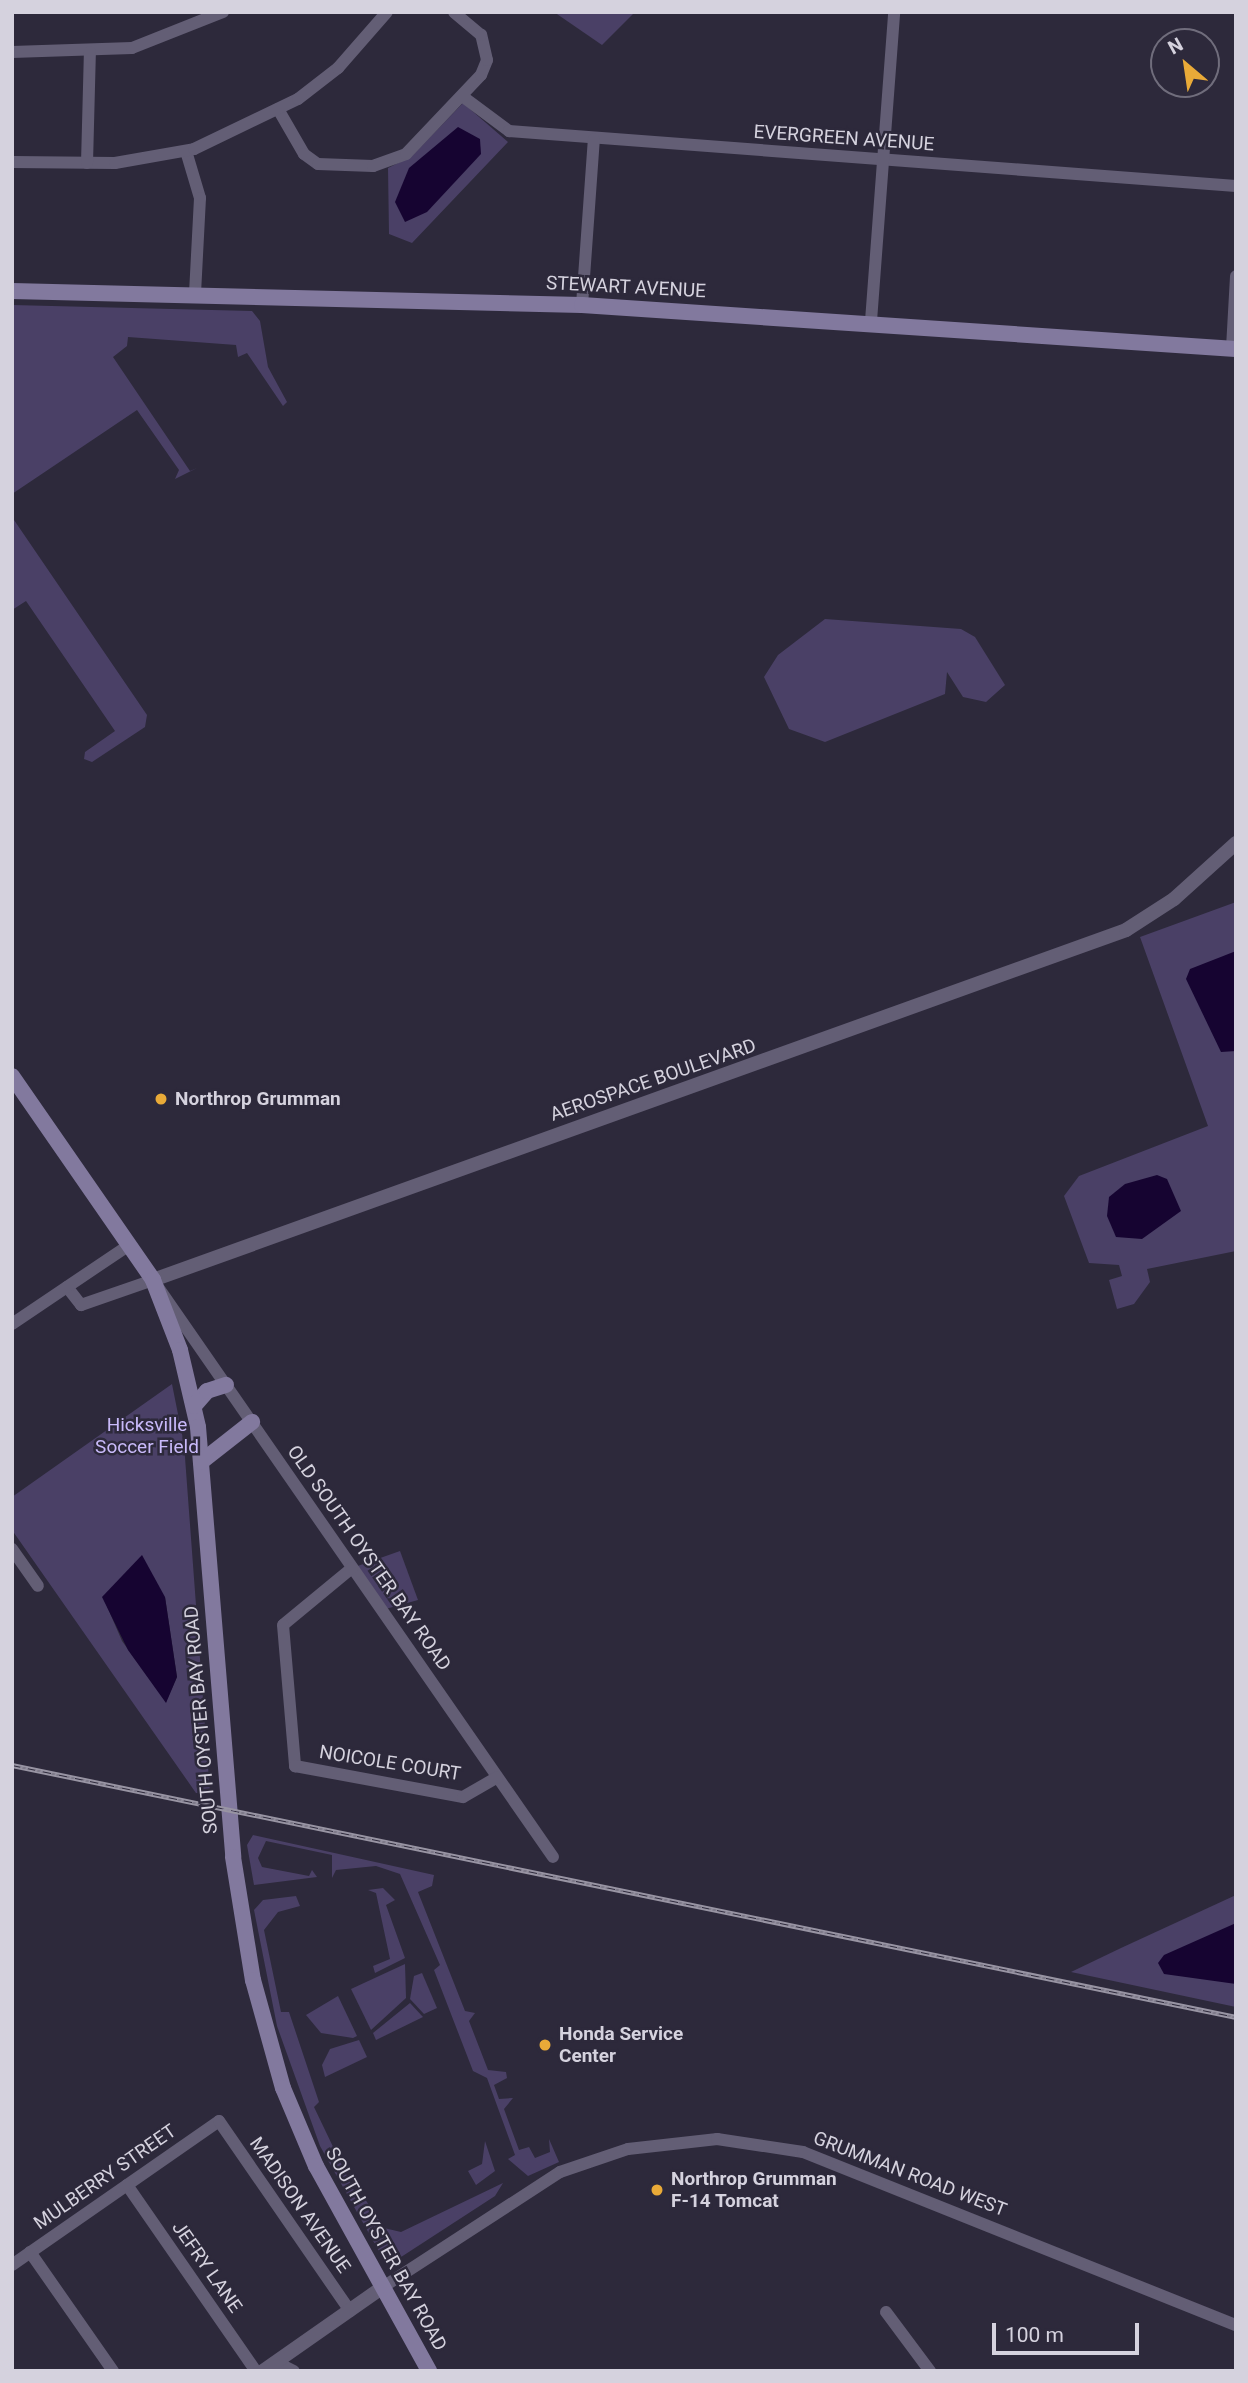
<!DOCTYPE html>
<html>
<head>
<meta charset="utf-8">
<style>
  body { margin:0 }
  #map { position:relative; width:1248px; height:2383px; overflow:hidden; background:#2d293b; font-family:Roboto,sans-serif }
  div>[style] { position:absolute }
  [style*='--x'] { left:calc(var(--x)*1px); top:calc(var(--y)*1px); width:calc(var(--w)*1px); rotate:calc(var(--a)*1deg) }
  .green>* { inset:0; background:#4a4066 }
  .water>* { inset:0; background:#160431 }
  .minor>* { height:12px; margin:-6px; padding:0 6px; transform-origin:6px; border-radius:6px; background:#635e75 }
  .tertiary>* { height:14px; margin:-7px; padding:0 7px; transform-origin:7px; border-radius:7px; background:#635e75 }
  .secondary>* { height:16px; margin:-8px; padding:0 8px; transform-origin:8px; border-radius:8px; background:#82799e }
  .rail>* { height:5px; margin-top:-2.5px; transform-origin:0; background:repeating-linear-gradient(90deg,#2d293b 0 8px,#9894a3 0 16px); box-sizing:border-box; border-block:2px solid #9894a3 }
  .dots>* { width:19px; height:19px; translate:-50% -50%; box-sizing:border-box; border:4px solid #2d293b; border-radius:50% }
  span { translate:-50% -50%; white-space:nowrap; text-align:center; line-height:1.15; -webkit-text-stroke:5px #2d293b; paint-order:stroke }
  .street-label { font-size:19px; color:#d5d2de }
  .poi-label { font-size:19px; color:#d5d2de; font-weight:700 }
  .left { translate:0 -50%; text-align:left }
  .park-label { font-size:19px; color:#c9bafa }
  .frame { position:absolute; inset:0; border:14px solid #d5d2de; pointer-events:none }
  .north { position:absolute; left:1150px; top:28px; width:70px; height:70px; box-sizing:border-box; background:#2d293b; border:2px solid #706d7c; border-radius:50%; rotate:331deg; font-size:19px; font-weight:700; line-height:28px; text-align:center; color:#d5d2de }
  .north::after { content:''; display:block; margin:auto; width:24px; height:32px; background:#e9aa38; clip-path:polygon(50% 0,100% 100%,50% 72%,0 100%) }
  .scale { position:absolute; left:992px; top:2323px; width:147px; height:32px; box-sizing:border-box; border:4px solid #d5d2de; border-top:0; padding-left:9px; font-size:21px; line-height:24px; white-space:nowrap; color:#d5d2de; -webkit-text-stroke:5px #2d293b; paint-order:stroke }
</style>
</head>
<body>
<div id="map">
  <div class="green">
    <div style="clip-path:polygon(554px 12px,635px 12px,602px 45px)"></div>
    <div style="clip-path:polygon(463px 103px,508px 142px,412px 243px,389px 234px,388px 168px,412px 156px)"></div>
    <div style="clip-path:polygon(12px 305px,252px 311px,260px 321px,268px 367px,287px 402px,283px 406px,247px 353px,238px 357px,236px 345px,128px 337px,127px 346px,113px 357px,190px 471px,197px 468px,175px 479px,179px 470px,137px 410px,12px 494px)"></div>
    <div style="clip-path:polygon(12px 517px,147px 715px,145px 727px,92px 762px,84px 759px,85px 752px,115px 731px,26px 601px,12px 610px)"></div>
    <div style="clip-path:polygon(825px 619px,961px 629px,975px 637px,1005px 685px,986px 702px,963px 697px,947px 672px,945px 694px,825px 742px,789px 729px,764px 677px,778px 655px)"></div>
    <div style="clip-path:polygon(1236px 902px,1236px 1251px,1147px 1269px,1150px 1282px,1134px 1304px,1117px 1309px,1109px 1280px,1122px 1276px,1119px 1265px,1089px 1263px,1064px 1196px,1079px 1176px,1208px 1126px,1140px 937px)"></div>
    <div style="clip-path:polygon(evenodd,172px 1384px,184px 1444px,210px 1793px,196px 1793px,12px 1530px,12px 1497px,172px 1384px,103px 1597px,165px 1597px,177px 1677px,166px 1702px,122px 1641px,103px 1597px)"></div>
    <div style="clip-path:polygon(400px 1551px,418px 1600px,382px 1610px,352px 1568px)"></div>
    <div style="clip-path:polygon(253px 1835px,434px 1875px,432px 1886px,418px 1892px,465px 2011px,475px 2013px,469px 2021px,488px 2070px,506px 2072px,507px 2078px,494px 2085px,499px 2099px,513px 2098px,504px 2109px,519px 2150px,529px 2147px,535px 2158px,550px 2152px,549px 2139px,559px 2162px,528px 2176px,508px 2159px,515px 2155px,487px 2078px,473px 2071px,434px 1970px,440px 1965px,400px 1874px,376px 1866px,336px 1870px,332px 1878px,332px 1855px,266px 1841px,258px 1858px,262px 1867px,309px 1876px,312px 1870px,317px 1877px,254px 1885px,247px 1845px)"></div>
    <div style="clip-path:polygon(383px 1888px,395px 1900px,386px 1905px,405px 1958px,375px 1973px,373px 1966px,390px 1959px,376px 1893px,368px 1890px)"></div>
    <div style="clip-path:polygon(1236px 1895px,1236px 2007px,1071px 1972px,1121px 1948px)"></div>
    <div style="clip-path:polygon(296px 1896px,300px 1906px,278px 1912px,264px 1930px,281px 2012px,289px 2012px,319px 2102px,314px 2107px,359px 2201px,365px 2199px,384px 2228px,401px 2232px,503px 2183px,495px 2196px,398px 2259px,381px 2255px,320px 2146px,277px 2026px,254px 1910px,263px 1900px)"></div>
    <div style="clip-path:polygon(405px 1964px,406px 1998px,371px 2030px,351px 1989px)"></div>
    <div style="clip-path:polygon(422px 1973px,437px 2008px,424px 2014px,410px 1999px,414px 1976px)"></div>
    <div style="clip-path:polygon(338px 1996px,357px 2036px,353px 2038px,321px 2033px,306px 2015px)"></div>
    <div style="clip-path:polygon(410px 2003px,423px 2017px,376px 2040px,373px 2033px)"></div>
    <div style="clip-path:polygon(359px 2040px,367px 2057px,325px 2077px,322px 2065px,330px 2049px)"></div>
    <div style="clip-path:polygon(485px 2141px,495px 2171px,476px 2185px,468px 2171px,482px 2164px)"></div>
  </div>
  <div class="water">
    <div style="clip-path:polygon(458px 127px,480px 139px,481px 154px,427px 212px,405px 222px,395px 202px,409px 168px)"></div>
    <div style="clip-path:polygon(1236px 951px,1236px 1051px,1221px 1052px,1186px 979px,1190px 969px)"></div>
    <div style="clip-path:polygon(1157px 1175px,1167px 1179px,1181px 1211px,1142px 1239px,1116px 1237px,1107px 1216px,1109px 1197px,1125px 1184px)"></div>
    <div style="clip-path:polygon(142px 1555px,165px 1597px,177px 1677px,166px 1703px,128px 1650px,102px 1597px)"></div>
    <div style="clip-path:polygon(1236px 1923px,1236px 1984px,1164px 1974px,1158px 1963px,1164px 1955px)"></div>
  </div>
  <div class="minor">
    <div style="--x:12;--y:52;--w:120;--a:-1.9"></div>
    <div style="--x:132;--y:48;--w:98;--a:-21.6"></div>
    <div style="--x:462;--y:96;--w:59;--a:36.7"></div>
    <div style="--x:509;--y:131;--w:729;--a:4.33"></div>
    <div style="--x:278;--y:109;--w:52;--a:60"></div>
    <div style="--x:304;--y:154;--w:17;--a:36"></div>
    <div style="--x:318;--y:164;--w:55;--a:2.1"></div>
    <div style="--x:373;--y:166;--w:35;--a:-20"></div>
    <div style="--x:406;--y:154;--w:109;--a:-46.5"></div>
    <div style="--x:481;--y:75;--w:16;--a:-68"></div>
    <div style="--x:487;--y:60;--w:26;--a:-103"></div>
    <div style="--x:481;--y:35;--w:35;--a:-140"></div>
    <div style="--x:186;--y:151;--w:49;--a:73.4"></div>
    <div style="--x:200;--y:198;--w:97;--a:93"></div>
    <div style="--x:12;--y:162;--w:103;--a:0.6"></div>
    <div style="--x:115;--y:163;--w:80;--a:-10"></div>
    <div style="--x:194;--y:149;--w:115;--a:-25.7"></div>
    <div style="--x:298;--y:99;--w:51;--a:-37.8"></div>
    <div style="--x:338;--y:68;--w:74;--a:-48.8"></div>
    <div style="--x:87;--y:163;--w:111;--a:-88.5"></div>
    <div style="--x:582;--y:305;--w:166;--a:-85.9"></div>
    <div style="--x:871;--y:321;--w:310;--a:-85.7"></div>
    <div style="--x:1232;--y:348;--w:72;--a:-86.8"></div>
    <div style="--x:67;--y:1287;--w:23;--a:52"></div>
    <div style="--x:81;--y:1305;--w:76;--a:-19.1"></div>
    <div style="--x:153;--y:1280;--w:702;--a:55.27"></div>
    <div style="--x:12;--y:1324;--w:141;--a:-34"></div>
    <div style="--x:12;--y:1549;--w:45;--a:54.9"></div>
    <div style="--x:352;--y:1568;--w:89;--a:140.4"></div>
    <div style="--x:283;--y:1625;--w:142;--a:85.1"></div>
    <div style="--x:295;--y:1766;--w:171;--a:10.5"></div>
    <div style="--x:463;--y:1797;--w:39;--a:-30"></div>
    <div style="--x:127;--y:2185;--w:226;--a:55.3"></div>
    <div style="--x:30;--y:2252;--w:145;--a:55.1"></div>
    <div style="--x:12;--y:2265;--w:252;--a:-34.8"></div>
    <div style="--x:219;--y:2121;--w:231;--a:55.4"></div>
    <div style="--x:383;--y:2287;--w:211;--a:-33"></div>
    <div style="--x:560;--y:2172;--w:72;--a:-18.7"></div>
    <div style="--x:628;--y:2149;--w:90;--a:-6.4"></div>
    <div style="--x:717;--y:2139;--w:87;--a:8.6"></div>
    <div style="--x:803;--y:2152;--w:466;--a:21.8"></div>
    <div style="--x:886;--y:2312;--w:74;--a:53.3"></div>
    <div style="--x:276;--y:2362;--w:20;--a:27"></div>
  </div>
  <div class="tertiary">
    <div style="--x:153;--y:1280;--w:1034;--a:-19.78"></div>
    <div style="--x:1126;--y:930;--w:57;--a:-32.9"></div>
    <div style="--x:1174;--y:899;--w:84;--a:-42.1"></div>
    <div style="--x:263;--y:2371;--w:146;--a:-35"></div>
  </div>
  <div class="secondary">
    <div style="--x:12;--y:291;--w:570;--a:1.41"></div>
    <div style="--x:582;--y:305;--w:655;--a:3.85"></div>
    <div style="--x:12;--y:1076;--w:248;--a:55.3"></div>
    <div style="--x:153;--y:1280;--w:75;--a:68.9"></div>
    <div style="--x:180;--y:1350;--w:79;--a:76.8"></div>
    <div style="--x:198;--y:1427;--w:431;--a:85.3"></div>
    <div style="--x:233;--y:1857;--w:125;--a:80.8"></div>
    <div style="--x:253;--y:1980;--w:112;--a:74.5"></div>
    <div style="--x:283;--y:2088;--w:85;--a:67.1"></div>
    <div style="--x:316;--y:2166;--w:234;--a:61.1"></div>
    <div style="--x:194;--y:1406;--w:20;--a:-49"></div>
    <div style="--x:207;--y:1391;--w:20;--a:-18"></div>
    <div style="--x:201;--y:1462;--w:65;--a:-38.1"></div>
  </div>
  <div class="rail">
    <div style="--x:12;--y:1765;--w:1250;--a:11.63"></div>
  </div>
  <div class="dots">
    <div style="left:161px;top:1099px;background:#e9aa38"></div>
    <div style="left:545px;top:2045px;background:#e9aa38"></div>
    <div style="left:657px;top:2190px;background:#e9aa38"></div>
  </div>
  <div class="street-label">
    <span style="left:844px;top:138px;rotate:4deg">EVERGREEN AVENUE</span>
    <span style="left:626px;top:287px;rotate:3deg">STEWART AVENUE</span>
    <span style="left:653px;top:1080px;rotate:-19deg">AEROSPACE BOULEVARD</span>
    <span style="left:369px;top:1558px;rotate:55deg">OLD SOUTH OYSTER BAY ROAD</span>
    <span style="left:201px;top:1720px;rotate:-95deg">SOUTH OYSTER BAY ROAD</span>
    <span style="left:390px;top:1763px;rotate:9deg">NOICOLE COURT</span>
    <span style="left:910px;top:2174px;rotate:21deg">GRUMMAN ROAD WEST</span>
    <span style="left:105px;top:2177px;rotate:-35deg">MULBERRY STREET</span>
    <span style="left:300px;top:2205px;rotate:55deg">MADISON AVENUE</span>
    <span style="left:386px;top:2249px;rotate:61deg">SOUTH OYSTER BAY ROAD</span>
    <span style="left:207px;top:2267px;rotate:55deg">JEFRY LANE</span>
  </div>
  <div class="poi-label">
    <span class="left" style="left:175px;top:1099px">Northrop Grumman</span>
    <span class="left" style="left:559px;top:2045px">Honda Service<br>Center</span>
    <span class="left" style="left:671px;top:2190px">Northrop Grumman<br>F-14 Tomcat</span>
  </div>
  <div class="park-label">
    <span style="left:147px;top:1436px">Hicksville<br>Soccer Field</span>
  </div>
  <div class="frame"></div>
  <div class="north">N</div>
  <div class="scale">100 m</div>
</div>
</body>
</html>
